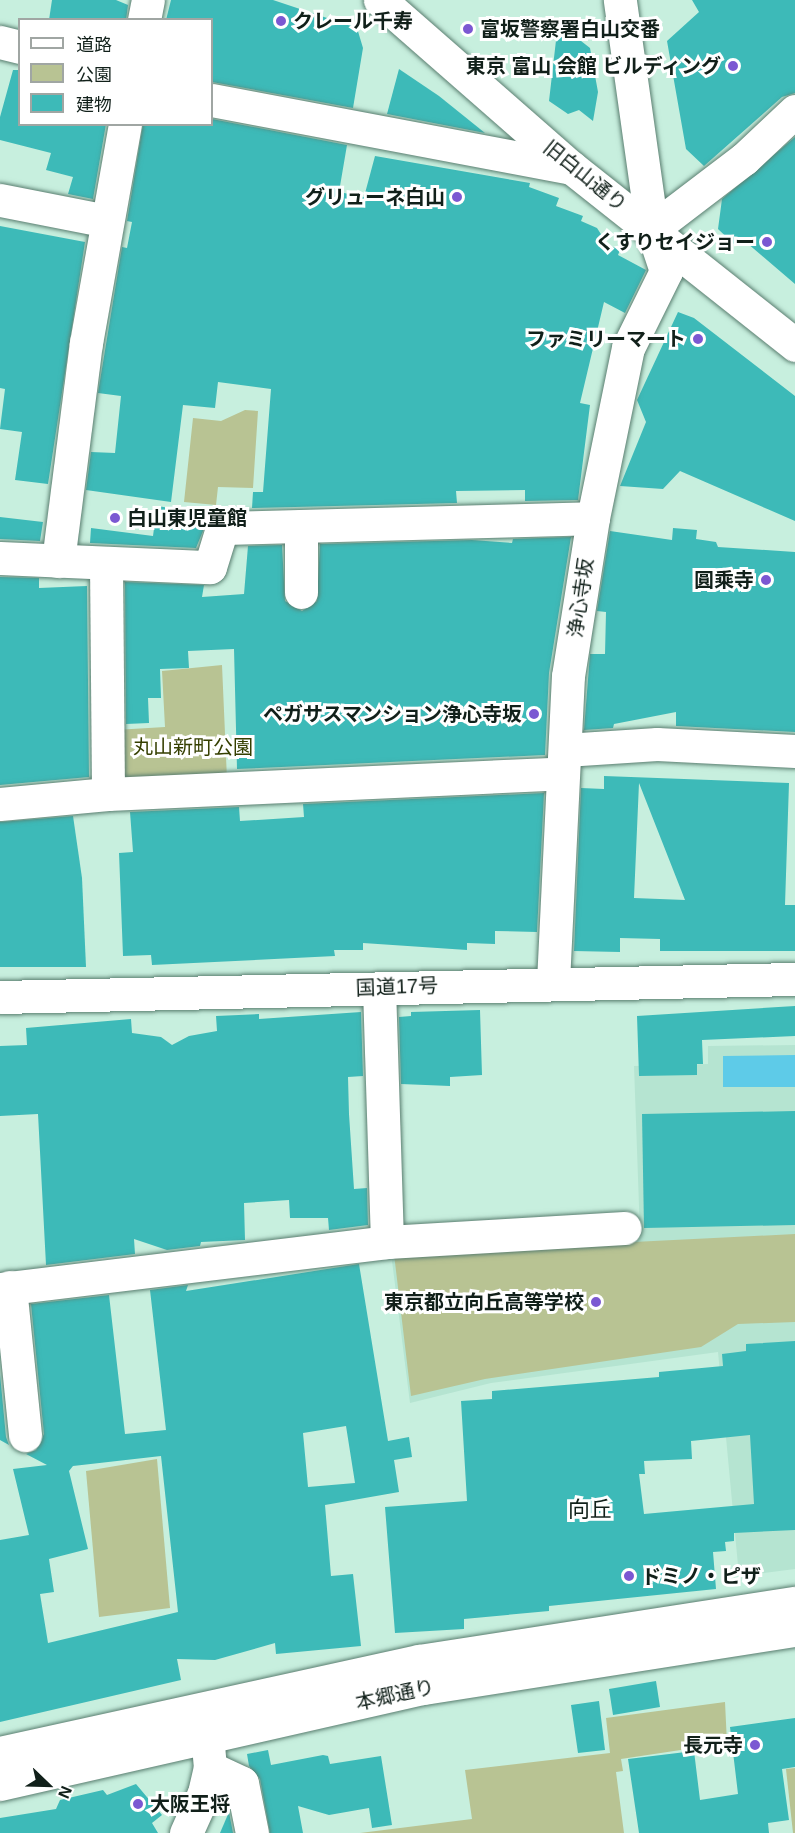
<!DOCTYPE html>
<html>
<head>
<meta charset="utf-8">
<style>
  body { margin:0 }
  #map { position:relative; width:795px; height:1833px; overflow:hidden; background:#c7efde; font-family:Arial,"Noto Sans JP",sans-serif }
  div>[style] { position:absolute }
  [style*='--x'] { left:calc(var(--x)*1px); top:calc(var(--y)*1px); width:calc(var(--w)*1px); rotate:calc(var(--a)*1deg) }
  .built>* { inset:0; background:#b5e4d1 }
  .green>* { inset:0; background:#b8c393 }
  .water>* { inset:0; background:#5ecbe8 }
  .building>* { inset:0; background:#3dbab8 }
  .roads { filter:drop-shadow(0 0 2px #5a7e70) drop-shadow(0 0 2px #5a7e70) }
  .minor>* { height:33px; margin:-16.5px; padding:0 16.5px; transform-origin:16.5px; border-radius:16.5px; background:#fff }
  .major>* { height:33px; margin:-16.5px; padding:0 16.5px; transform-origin:16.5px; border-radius:16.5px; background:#fff }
  .highway>* { height:33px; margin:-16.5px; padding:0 16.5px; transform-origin:16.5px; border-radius:16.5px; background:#fff }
  .dots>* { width:16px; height:16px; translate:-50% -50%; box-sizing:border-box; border:3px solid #fff; border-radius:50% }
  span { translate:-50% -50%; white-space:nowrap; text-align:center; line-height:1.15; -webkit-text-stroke:6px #fff; paint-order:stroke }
  .poi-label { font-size:20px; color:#11201a; font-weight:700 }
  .left { translate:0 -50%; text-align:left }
  .right { translate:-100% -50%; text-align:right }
  .street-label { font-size:20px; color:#11201a }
  .park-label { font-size:20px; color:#353f00 }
  .quarter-label { font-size:22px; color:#11201a }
  .legend { position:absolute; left:18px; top:18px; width:195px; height:108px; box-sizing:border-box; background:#fff; border:2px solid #a0a6a3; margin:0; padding:8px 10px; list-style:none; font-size:18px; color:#11201a }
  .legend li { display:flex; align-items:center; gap:12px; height:30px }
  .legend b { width:30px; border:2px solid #a0a6a3 }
  .north { position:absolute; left:18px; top:1755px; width:60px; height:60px; -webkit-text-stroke:4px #fff; paint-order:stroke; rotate:113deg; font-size:16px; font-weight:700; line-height:24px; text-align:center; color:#11201a }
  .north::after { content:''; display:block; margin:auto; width:21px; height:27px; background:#11201a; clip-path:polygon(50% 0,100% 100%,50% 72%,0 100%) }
</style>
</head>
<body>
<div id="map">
  <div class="built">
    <div style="clip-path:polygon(795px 1045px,795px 1569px,739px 1576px,718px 1352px,491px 1383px,410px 1403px,391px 1253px,640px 1234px,634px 1066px,708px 1064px,708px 1046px)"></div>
  </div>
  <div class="green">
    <div style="clip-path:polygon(245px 410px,258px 411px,253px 488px,218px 487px,216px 505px,184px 502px,193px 418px,221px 421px)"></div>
    <div style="clip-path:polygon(222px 665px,227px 779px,127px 784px,118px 775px,115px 730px,165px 727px,162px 671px)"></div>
    <div style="clip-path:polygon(795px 1234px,795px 1322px,738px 1324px,701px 1347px,485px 1379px,411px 1396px,394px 1254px)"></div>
    <div style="clip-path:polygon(157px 1459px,170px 1608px,99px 1617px,86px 1471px)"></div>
    <div style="clip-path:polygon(725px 1702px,727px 1743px,621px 1759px,623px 1771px,616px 1772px,624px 1833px,360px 1833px,472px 1819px,465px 1770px,610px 1753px,606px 1718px)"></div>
    <div style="clip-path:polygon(795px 1768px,795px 1833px,793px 1833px,786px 1769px)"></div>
  </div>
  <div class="water">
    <div style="clip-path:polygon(795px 1055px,795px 1087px,723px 1087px,723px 1056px)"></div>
  </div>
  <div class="building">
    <div style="clip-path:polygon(52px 0,116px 0,128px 5px,126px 20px,49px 20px)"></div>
    <div style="clip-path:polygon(171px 0,273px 0,357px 28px,363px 48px,353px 108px,212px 82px,212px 20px,166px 20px)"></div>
    <div style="clip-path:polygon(692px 0,795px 0,795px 93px,782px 97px,704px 166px,686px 149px,667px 41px,699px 12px)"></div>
    <div style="clip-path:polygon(558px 23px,590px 48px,598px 92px,593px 121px,579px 110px,568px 114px,549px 101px)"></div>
    <div style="clip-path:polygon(399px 69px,439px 96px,485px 133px,387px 114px)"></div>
    <div style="clip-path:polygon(13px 70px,20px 70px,20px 124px,106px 124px,93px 199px,68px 194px,73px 177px,46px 170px,51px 153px,0 140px,0 117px)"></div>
    <div style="clip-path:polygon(212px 119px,347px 145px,339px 192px,364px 197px,375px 156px,530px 183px,529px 187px,559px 198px,556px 206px,583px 216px,581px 221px,597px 228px,608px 245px,620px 250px,618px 255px,646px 270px,625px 313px,604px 302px,580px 403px,590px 405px,578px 500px,525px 501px,525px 490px,456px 491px,457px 503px,252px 508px,253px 492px,263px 492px,271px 389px,218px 382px,215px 408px,183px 405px,171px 502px,86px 490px,91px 452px,115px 453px,121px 396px,98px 393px,122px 247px,127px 248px,132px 222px,127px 221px,143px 124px,212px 124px)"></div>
    <div style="clip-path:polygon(795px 137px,795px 284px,740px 237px,735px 245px,718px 229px,722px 199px)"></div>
    <div style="clip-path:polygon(0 226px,85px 242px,48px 484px,15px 480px,22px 432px,0 429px,5px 389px,0 388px)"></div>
    <div style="clip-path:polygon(678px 312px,694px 318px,795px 396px,795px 521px,680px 471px,663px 489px,620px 486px,646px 422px,637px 400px)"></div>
    <div style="clip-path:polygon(157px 506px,210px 514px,196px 548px,90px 543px,91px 528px,153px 536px)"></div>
    <div style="clip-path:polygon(0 517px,43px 522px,40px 541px,0 539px)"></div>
    <div style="clip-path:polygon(673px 528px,697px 530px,696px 539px,716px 542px,718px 547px,795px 552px,795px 732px,676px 726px,676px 712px,614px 724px,613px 728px,584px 730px,590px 654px,605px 654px,606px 612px,597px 611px,610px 531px,672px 540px)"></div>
    <div style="clip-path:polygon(571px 537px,549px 673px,545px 755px,237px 769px,234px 649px,188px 651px,189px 668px,160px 669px,161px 698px,148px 698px,149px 723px,126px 724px,125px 582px,204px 585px,202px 597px,244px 594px,248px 546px,282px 545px,285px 601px,302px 611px,317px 601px,320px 544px,472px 540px,512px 543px,513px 539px)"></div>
    <div style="clip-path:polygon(0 577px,39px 578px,39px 588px,87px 586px,89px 777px,0 785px)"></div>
    <div style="clip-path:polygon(evenodd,604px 776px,789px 783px,785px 905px,795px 905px,795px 951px,660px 951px,660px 939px,620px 938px,620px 952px,574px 951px,581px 788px,604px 789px,604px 776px,639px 783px,685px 900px,634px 898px,639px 783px)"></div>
    <div style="clip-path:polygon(544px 793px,537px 932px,495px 931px,495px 944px,467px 943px,467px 950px,363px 943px,363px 950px,334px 950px,335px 956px,152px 965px,151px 955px,123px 956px,119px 853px,133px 852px,130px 812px,239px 807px,240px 821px,304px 817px,303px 804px)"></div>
    <div style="clip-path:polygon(73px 816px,82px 878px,86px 967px,0 967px,0 822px)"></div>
    <div style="clip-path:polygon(795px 1006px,795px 1036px,702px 1040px,703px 1064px,697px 1064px,697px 1075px,639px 1076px,637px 1016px)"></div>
    <div style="clip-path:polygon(480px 1010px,482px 1075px,450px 1077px,450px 1086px,401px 1084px,399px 1017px,411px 1016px,411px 1012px)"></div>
    <div style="clip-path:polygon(361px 1012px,363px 1076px,348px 1077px,349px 1114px,354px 1189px,367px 1188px,368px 1225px,329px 1230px,328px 1218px,290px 1218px,289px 1200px,244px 1203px,245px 1240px,201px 1242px,200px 1246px,167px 1250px,134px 1239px,135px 1254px,46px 1265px,38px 1114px,0 1116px,0 1046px,27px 1045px,26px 1028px,131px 1019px,132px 1033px,161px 1037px,172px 1045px,189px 1036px,217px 1031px,216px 1016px,259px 1014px,259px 1019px)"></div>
    <div style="clip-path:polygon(795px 1111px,795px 1225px,644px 1228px,642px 1114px)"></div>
    <div style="clip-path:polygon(evenodd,359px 1264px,388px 1441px,409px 1437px,412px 1457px,394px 1460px,399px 1492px,325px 1505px,331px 1576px,353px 1574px,361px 1646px,276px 1654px,275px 1643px,215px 1660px,177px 1659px,181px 1680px,0 1722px,0 1540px,29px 1535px,13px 1469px,47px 1465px,26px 1454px,36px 1450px,44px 1434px,31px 1304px,109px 1295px,125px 1434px,166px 1430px,150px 1290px,188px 1285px,186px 1291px,359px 1264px,346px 1426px,355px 1483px,308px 1487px,303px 1433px,346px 1426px,359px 1264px,161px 1456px,178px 1612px,48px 1643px,40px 1594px,54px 1592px,49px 1559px,88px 1549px,69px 1471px,73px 1466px,161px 1456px)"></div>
    <div style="clip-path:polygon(evenodd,795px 1341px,795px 1530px,734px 1533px,734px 1541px,725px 1542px,726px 1551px,713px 1552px,716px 1589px,549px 1606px,549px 1611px,464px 1619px,464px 1629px,395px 1633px,385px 1507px,467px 1501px,461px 1401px,492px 1399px,492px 1391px,659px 1377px,659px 1372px,723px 1366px,722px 1354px,746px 1351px,746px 1344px,795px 1341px,750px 1435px,754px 1504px,644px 1514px,639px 1474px,645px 1474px,644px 1461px,692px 1459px,691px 1441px,750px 1435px)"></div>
    <div style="clip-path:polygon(0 1374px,6px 1437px,9px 1445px,0 1440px)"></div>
    <div style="clip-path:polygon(656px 1681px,660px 1707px,613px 1715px,609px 1689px)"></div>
    <div style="clip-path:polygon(599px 1701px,605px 1750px,578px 1753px,571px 1705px)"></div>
    <div style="clip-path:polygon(795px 1718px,795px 1767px,782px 1769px,789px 1820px,768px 1823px,769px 1833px,639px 1833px,628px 1759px,694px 1751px,700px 1800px,738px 1794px,730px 1727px)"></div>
    <div style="clip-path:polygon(268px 1750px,271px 1765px,323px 1755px,328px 1756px,330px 1764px,381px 1756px,392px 1825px,372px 1828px,369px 1808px,329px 1815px,298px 1806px,303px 1833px,270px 1833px,260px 1779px,249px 1766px,247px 1754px)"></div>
    <div style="clip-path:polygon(136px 1784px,162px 1815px,152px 1823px,158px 1833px,0 1833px,0 1818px,56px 1809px,60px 1800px,103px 1790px,107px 1795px)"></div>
    <div style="clip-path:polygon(229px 1812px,233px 1833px,220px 1833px)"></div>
  </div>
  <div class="roads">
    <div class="minor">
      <div style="--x:144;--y:20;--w:20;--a:-79"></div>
      <div style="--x:0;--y:42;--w:21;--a:14"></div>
      <div style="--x:212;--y:100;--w:366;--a:10.7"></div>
      <div style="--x:0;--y:200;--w:109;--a:11.1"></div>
      <div style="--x:652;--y:229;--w:116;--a:-37.3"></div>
      <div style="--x:744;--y:159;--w:70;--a:-43.3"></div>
      <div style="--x:301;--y:526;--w:66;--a:90"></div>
      <div style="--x:0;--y:558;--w:210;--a:2.5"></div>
      <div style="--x:210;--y:567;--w:41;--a:-72.9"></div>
      <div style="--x:222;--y:528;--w:371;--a:-1.5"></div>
      <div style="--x:58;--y:561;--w:220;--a:-82.7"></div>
      <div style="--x:86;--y:343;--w:222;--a:-79.9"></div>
      <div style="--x:106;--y:563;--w:231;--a:89.5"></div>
      <div style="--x:565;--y:750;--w:92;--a:-3.7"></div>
      <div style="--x:657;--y:744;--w:138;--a:2.9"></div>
      <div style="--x:0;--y:804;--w:108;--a:-5.3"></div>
      <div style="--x:108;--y:794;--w:455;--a:-2.6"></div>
      <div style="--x:553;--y:982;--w:306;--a:-87.2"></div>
      <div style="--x:568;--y:676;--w:160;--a:-81"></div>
      <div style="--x:593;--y:518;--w:174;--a:-78.4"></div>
      <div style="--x:628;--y:348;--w:86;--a:-63.7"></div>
      <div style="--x:666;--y:271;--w:44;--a:-108.4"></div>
      <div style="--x:652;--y:229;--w:231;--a:-98"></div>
      <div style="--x:387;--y:1242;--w:238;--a:-3.4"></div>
      <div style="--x:10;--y:1287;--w:149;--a:84.2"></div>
      <div style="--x:0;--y:1289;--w:390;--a:-6.9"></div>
      <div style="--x:387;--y:1242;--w:254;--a:-91.8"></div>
      <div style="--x:210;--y:1768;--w:35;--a:25"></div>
      <div style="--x:242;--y:1783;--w:51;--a:78.7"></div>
      <div style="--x:186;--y:1833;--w:44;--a:-65.8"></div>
      <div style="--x:204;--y:1793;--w:26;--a:-77"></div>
      <div style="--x:210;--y:1768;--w:32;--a:-95"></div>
    </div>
    <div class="major">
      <div style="--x:380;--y:0;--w:255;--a:41.2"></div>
      <div style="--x:572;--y:168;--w:285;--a:38.4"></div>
      <div style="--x:0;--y:1753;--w:429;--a:-12.4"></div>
      <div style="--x:419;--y:1661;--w:380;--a:-8.8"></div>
      <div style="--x:0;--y:1784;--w:435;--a:-12.8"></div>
      <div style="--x:424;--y:1688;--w:376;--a:-8.9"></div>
    </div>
    <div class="highway">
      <div style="--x:0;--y:997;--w:795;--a:-1.3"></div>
    </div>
  </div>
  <div class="dots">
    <div style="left:281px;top:21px;background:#7b58d2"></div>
    <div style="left:468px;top:29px;background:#7b58d2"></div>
    <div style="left:733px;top:66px;background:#7b58d2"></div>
    <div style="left:457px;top:197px;background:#7b58d2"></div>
    <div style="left:767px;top:242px;background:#7b58d2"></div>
    <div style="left:698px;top:339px;background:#7b58d2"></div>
    <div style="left:115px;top:518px;background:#7b58d2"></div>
    <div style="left:766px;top:580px;background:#7b58d2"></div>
    <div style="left:534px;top:714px;background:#7b58d2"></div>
    <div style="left:596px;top:1302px;background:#7b58d2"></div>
    <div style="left:629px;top:1576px;background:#7b58d2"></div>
    <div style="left:755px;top:1745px;background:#7b58d2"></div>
    <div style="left:138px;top:1804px;background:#7b58d2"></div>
  </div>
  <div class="poi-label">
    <span class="left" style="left:293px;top:21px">クレール千寿</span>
    <span class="left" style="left:480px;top:29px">富坂警察署白山交番</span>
    <span class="right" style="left:721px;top:66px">東京 富山 会館 ビルディング</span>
    <span class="right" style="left:445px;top:197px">グリューネ白山</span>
    <span class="right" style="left:755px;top:242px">くすりセイジョー</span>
    <span class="right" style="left:686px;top:339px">ファミリーマート</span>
    <span class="left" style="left:127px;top:518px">白山東児童館</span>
    <span class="right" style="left:754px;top:580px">圓乘寺</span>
    <span class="right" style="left:522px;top:714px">ペガサスマンション浄心寺坂</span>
    <span class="right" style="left:584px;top:1302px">東京都立向丘高等学校</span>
    <span class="left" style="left:641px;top:1576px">ドミノ・ピザ</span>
    <span class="right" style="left:743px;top:1745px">長元寺</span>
    <span class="left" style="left:150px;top:1804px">大阪王将</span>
  </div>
  <div class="street-label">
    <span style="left:585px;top:176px;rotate:39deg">旧白山通り</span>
    <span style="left:581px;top:598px;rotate:-82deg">浄心寺坂</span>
    <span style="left:397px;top:987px;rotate:-2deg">国道17号</span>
    <span style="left:395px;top:1695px;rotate:-12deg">本郷通り</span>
  </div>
  <div class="park-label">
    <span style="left:193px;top:747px">丸山新町公園</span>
  </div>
  <div class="quarter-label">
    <span style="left:590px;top:1510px">向丘</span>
  </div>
  <ul class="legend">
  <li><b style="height:8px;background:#fff"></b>道路</li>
  <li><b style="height:16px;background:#b8c393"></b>公園</li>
  <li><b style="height:16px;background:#3dbab8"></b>建物</li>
  </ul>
  <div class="north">N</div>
</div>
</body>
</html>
